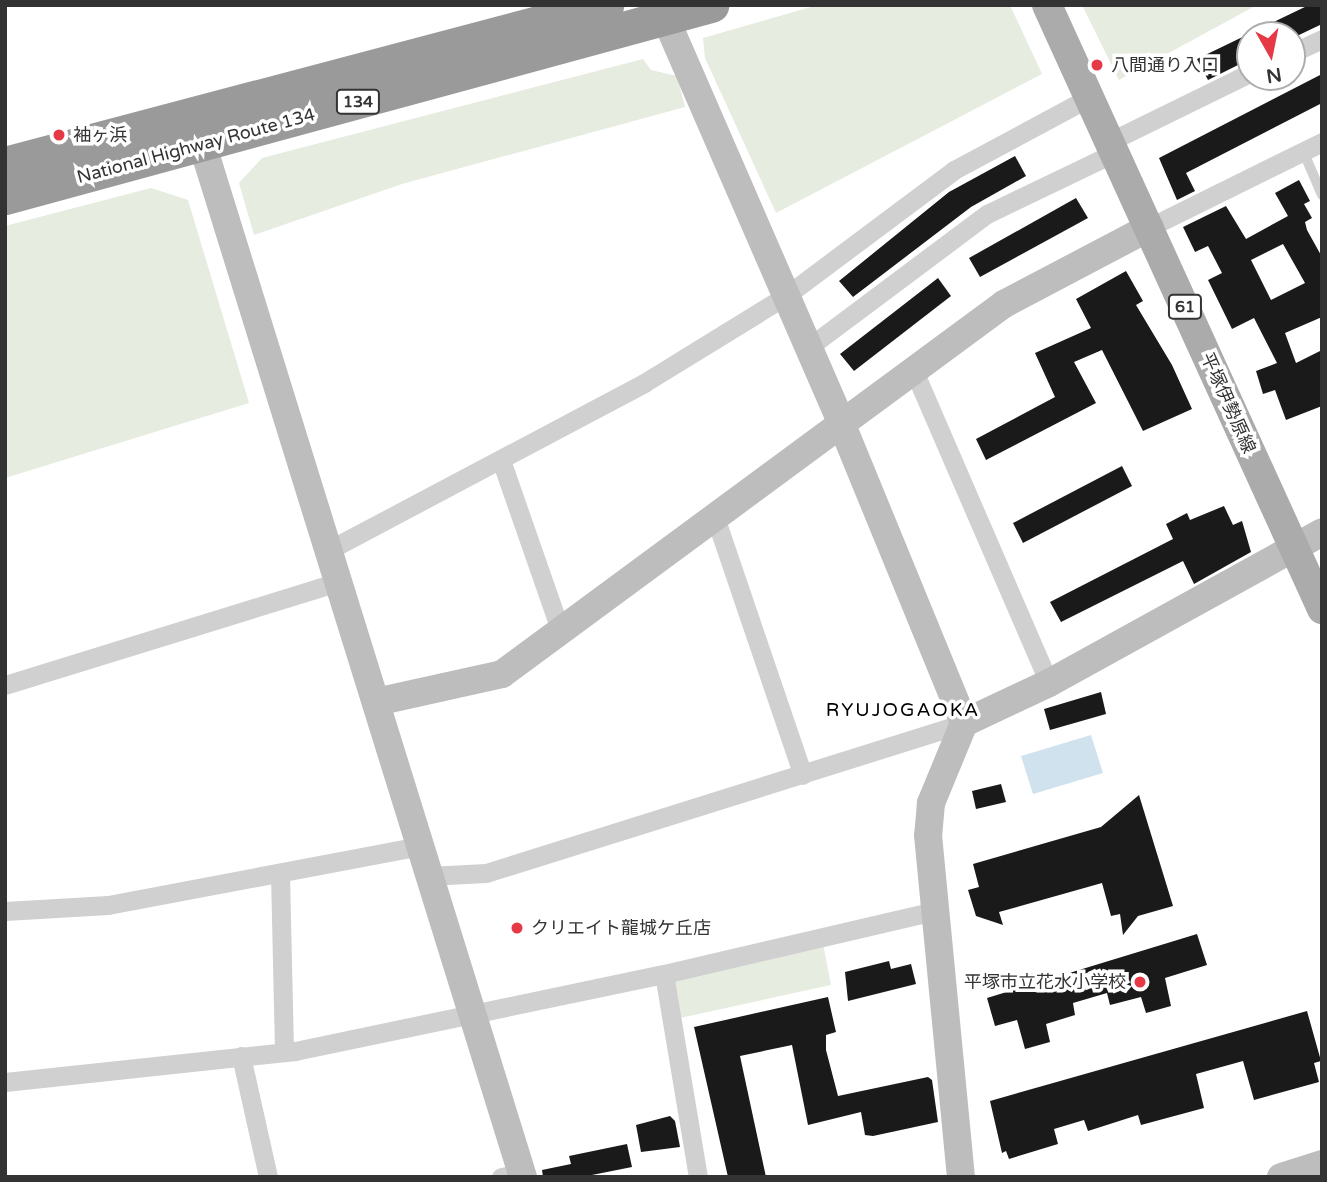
<!DOCTYPE html>
<html>
<head>
<meta charset="utf-8">
<style>
  body { margin:0 }
  #map { position:relative; width:1327px; height:1182px; overflow:hidden; background:#fff; font-family:"Varela Round","Noto Sans JP",sans-serif }
  div>[style] { position:absolute }
  [style*='--x'] { left:calc(var(--x)*1px); top:calc(var(--y)*1px); width:calc(var(--w)*1px); rotate:calc(var(--a)*1deg) }
  .green>* { inset:0; background:#e6ecdf }
  .water>* { inset:0; background:#cfe2ee }
  .building>* { inset:0; background:#1a1a1a }
  .lane>* { height:10px; margin:-5px; padding:0 5px; transform-origin:5px; border-radius:5px; background:#d0d0d0 }
  .street>* { height:19px; margin:-9.5px; padding:0 9.5px; transform-origin:9.5px; border-radius:9.5px; background:#d0d0d0 }
  .secondary>* { height:28px; margin:-14px; padding:0 14px; transform-origin:14px; border-radius:14px; background:#bdbdbd }
  .primary>* { height:30px; margin:-15px; padding:0 15px; transform-origin:15px; border-radius:15px; background:#ababab }
  .highway>* { height:35px; margin:-17.5px; padding:0 17.5px; transform-origin:17.5px; border-radius:17.5px; background:#9a9a9a }
  .dots>* { width:19px; height:19px; translate:-50% -50%; box-sizing:border-box; border:4px solid #fff; border-radius:50% }
  span { translate:-50% -50%; white-space:nowrap; text-align:center; line-height:1.15; -webkit-text-stroke:7px #fff; paint-order:stroke }
  .shield-label span { padding:2px 5px; background:#fff; border:2px solid; border-radius:5px; -webkit-text-stroke-width:0 }
  .shield-label { font-size:16px; color:#333; font-weight:700 }
  .poi-label { font-size:18px; color:#333 }
  .left { translate:0 -50%; text-align:left }
  .right { translate:-100% -50%; text-align:right }
  .street-label { font-size:18px; color:#333 }
  .neighbourhood-label { font-size:19px; color:#000; letter-spacing:2px }
  .frame { position:absolute; inset:0; border:7px solid #333; pointer-events:none }
  .north { position:absolute; left:1236px; top:21px; width:70px; height:70px; box-sizing:border-box; background:#fff; border:2px solid #adadad; border-radius:50%; rotate:171deg; font-size:19px; font-weight:700; line-height:28px; text-align:center; color:#333 }
  .north::after { content:''; display:block; margin:auto; width:24px; height:32px; background:#e63946; clip-path:polygon(50% 0,100% 100%,50% 72%,0 100%) }
</style>
</head>
<body>
<div id="map">
  <div class="green">
    <div style="clip-path:polygon(818px 5px,1010px 5px,1042px 74px,776px 213px,705px 58px,703px 38px)"></div>
    <div style="clip-path:polygon(1082px 5px,1257px 5px,1119px 80px)"></div>
    <div style="clip-path:polygon(643px 59px,651px 70px,677px 76px,685px 107px,402px 184px,254px 235px,239px 183px,262px 158px)"></div>
    <div style="clip-path:polygon(151px 188px,188px 200px,249px 403px,5px 478px,5px 226px)"></div>
    <div style="clip-path:polygon(823px 944px,831px 985px,680px 1018px,666px 980px)"></div>
  </div>
  <div class="water">
    <div style="clip-path:polygon(1091px 735px,1103px 773px,1033px 794px,1021px 756px)"></div>
  </div>
  <div class="building">
    <div style="clip-path:polygon(1309px 5px,1322px 5px,1322px 24px,1299px 35px,1250px 35px,1250px 59px,1208px 80px,1197px 59px)"></div>
    <div style="clip-path:polygon(1322px 74px,1322px 103px,1186px 173px,1195px 191px,1177px 200px,1159px 158px)"></div>
    <div style="clip-path:polygon(1015px 156px,1026px 176px,971px 207px,853px 297px,839px 281px,949px 192px)"></div>
    <div style="clip-path:polygon(evenodd,1299px 180px,1310px 201px,1304px 204px,1312px 218px,1305px 222px,1307px 230px,1322px 257px,1322px 317px,1285px 333px,1296px 363px,1322px 350px,1322px 406px,1286px 420px,1275px 390px,1263px 394px,1256px 371px,1277px 363px,1254px 318px,1232px 329px,1208px 280px,1222px 273px,1208px 246px,1195px 252px,1183px 227px,1226px 206px,1246px 239px,1288px 216px,1275px 193px,1299px 180px,1283px 244px,1305px 283px,1271px 300px,1251px 260px,1283px 244px)"></div>
    <div style="clip-path:polygon(1076px 198px,1088px 218px,980px 277px,969px 258px)"></div>
    <div style="clip-path:polygon(1126px 271px,1143px 301px,1136px 305px,1172px 365px,1192px 409px,1143px 431px,1102px 350px,1074px 362px,1096px 403px,986px 460px,976px 439px,1055px 397px,1035px 353px,1091px 328px,1076px 299px)"></div>
    <div style="clip-path:polygon(938px 278px,951px 296px,854px 371px,840px 354px)"></div>
    <div style="clip-path:polygon(1122px 466px,1132px 486px,1023px 543px,1013px 523px)"></div>
    <div style="clip-path:polygon(1224px 506px,1233px 525px,1242px 521px,1251px 552px,1194px 584px,1183px 561px,1061px 622px,1050px 602px,1173px 539px,1166px 524px,1187px 513px,1190px 520px)"></div>
    <div style="clip-path:polygon(1101px 692px,1106px 714px,1050px 730px,1044px 709px)"></div>
    <div style="clip-path:polygon(1001px 784px,1006px 802px,976px 809px,972px 791px)"></div>
    <div style="clip-path:polygon(1139px 795px,1173px 906px,1138px 916px,1123px 935px,1120px 914px,1111px 916px,1102px 883px,999px 912px,1003px 925px,976px 916px,968px 890px,979px 887px,973px 864px,1101px 827px)"></div>
    <div style="clip-path:polygon(1197px 934px,1207px 965px,1165px 978px,1171px 1006px,1146px 1013px,1141px 997px,1110px 1005px,1107px 993px,1073px 1003px,1075px 1015px,1046px 1024px,1050px 1042px,1025px 1049px,1017px 1020px,995px 1026px,987px 998px)"></div>
    <div style="clip-path:polygon(889px 961px,891px 969px,911px 964px,916px 984px,848px 1001px,845px 972px)"></div>
    <div style="clip-path:polygon(828px 997px,836px 1032px,826px 1035px,826px 1050px,838px 1096px,928px 1077px,932px 1080px,938px 1122px,873px 1136px,865px 1135px,861px 1112px,808px 1125px,792px 1045px,740px 1056px,766px 1177px,728px 1177px,694px 1027px)"></div>
    <div style="clip-path:polygon(1307px 1011px,1321px 1061px,1314px 1063px,1319px 1082px,1254px 1100px,1243px 1061px,1196px 1074px,1204px 1108px,1141px 1125px,1138px 1115px,1088px 1131px,1084px 1120px,1054px 1129px,1058px 1144px,1009px 1159px,1006px 1151px,1002px 1153px,990px 1101px)"></div>
    <div style="clip-path:polygon(670px 1116px,675px 1121px,680px 1147px,641px 1152px,636px 1125px)"></div>
    <div style="clip-path:polygon(627px 1144px,632px 1167px,582px 1177px,543px 1177px,542px 1170px,571px 1164px,569px 1156px)"></div>
  </div>
  <div class="lane">
    <div style="--x:1303;--y:151;--w:48;--a:66.6"></div>
  </div>
  <div class="street">
    <div style="--x:1292;--y:53;--w:33;--a:-25"></div>
    <div style="--x:1111;--y:141;--w:155;--a:-26.1"></div>
    <div style="--x:1150;--y:227;--w:192;--a:-26.3"></div>
    <div style="--x:809;--y:347;--w:222;--a:-36.8"></div>
    <div style="--x:987;--y:214;--w:143;--a:-25.7"></div>
    <div style="--x:914;--y:371;--w:340;--a:66.6"></div>
    <div style="--x:501;--y:460;--w:182;--a:70.8"></div>
    <div style="--x:716;--y:520;--w:269;--a:71.2"></div>
    <div style="--x:327;--y:551;--w:359;--a:-27.9"></div>
    <div style="--x:644;--y:383;--w:168;--a:-31.6"></div>
    <div style="--x:787;--y:295;--w:209;--a:-36.8"></div>
    <div style="--x:954;--y:170;--w:154;--a:-28.2"></div>
    <div style="--x:5;--y:685;--w:348;--a:-17.2"></div>
    <div style="--x:280;--y:874;--w:178;--a:88.7"></div>
    <div style="--x:428;--y:876;--w:58;--a:-3"></div>
    <div style="--x:486;--y:873;--w:501;--a:-17.42"></div>
    <div style="--x:5;--y:911;--w:103;--a:-3.3"></div>
    <div style="--x:108;--y:905;--w:317;--a:-10.7"></div>
    <div style="--x:664;--y:974;--w:206;--a:80.5"></div>
    <div style="--x:241;--y:1056;--w:124;--a:77.4"></div>
    <div style="--x:5;--y:1082;--w:292;--a:-6.1"></div>
    <div style="--x:295;--y:1051;--w:377;--a:-11.8"></div>
    <div style="--x:664;--y:974;--w:281;--a:-13.1"></div>
    <div style="--x:501;--y:1177;--w:21;--a:-11"></div>
  </div>
  <div class="secondary">
    <div style="--x:665;--y:17;--w:445;--a:66.5"></div>
    <div style="--x:842;--y:425;--w:322;--a:67.7"></div>
    <div style="--x:964;--y:723;--w:87;--a:112.4"></div>
    <div style="--x:931;--y:803;--w:32;--a:95"></div>
    <div style="--x:928;--y:835;--w:344;--a:84.5"></div>
    <div style="--x:196;--y:124;--w:1103;--a:72.75"></div>
    <div style="--x:376;--y:702;--w:129;--a:-12.5"></div>
    <div style="--x:502;--y:674;--w:624;--a:-36.39"></div>
    <div style="--x:1004;--y:304;--w:165;--a:-27.8"></div>
    <div style="--x:964;--y:723;--w:94;--a:-25.2"></div>
    <div style="--x:1049;--y:683;--w:312;--a:-28.9"></div>
    <div style="--x:1281;--y:1177;--w:43;--a:-17.6"></div>
  </div>
  <div class="primary">
    <div style="--x:1047;--y:5;--w:664;--a:65.52"></div>
  </div>
  <div class="highway">
    <div style="--x:5;--y:164;--w:622;--a:-14.82"></div>
    <div style="--x:5;--y:197;--w:732;--a:-15.21"></div>
  </div>
  <div class="dots">
    <div style="left:1097px;top:65px;background:#e63946"></div>
    <div style="left:59px;top:135px;background:#e63946"></div>
    <div style="left:517px;top:928px;background:#e63946"></div>
    <div style="left:1140px;top:982px;background:#e63946"></div>
  </div>
  <div class="shield-label">
    <span style="left:358px;top:102px">134</span>
    <span style="left:1185px;top:307px">61</span>
  </div>
  <div class="poi-label">
    <span class="left" style="left:1111px;top:65px">八間通り入口</span>
    <span class="left" style="left:73px;top:135px">袖ヶ浜</span>
    <span class="left" style="left:531px;top:928px">クリエイト龍城ケ丘店</span>
    <span class="right" style="left:1126px;top:982px">平塚市立花水小学校</span>
  </div>
  <div class="street-label">
    <span style="left:196px;top:146px;rotate:-15deg">National Highway Route 134</span>
    <span style="left:1228px;top:403px;rotate:66deg">平塚伊勢原線</span>
  </div>
  <div class="neighbourhood-label">
    <span style="left:903px;top:711px">RYUJOGAOKA</span>
  </div>
  <div class="frame"></div>
  <div class="north">N</div>
</div>
</body>
</html>
